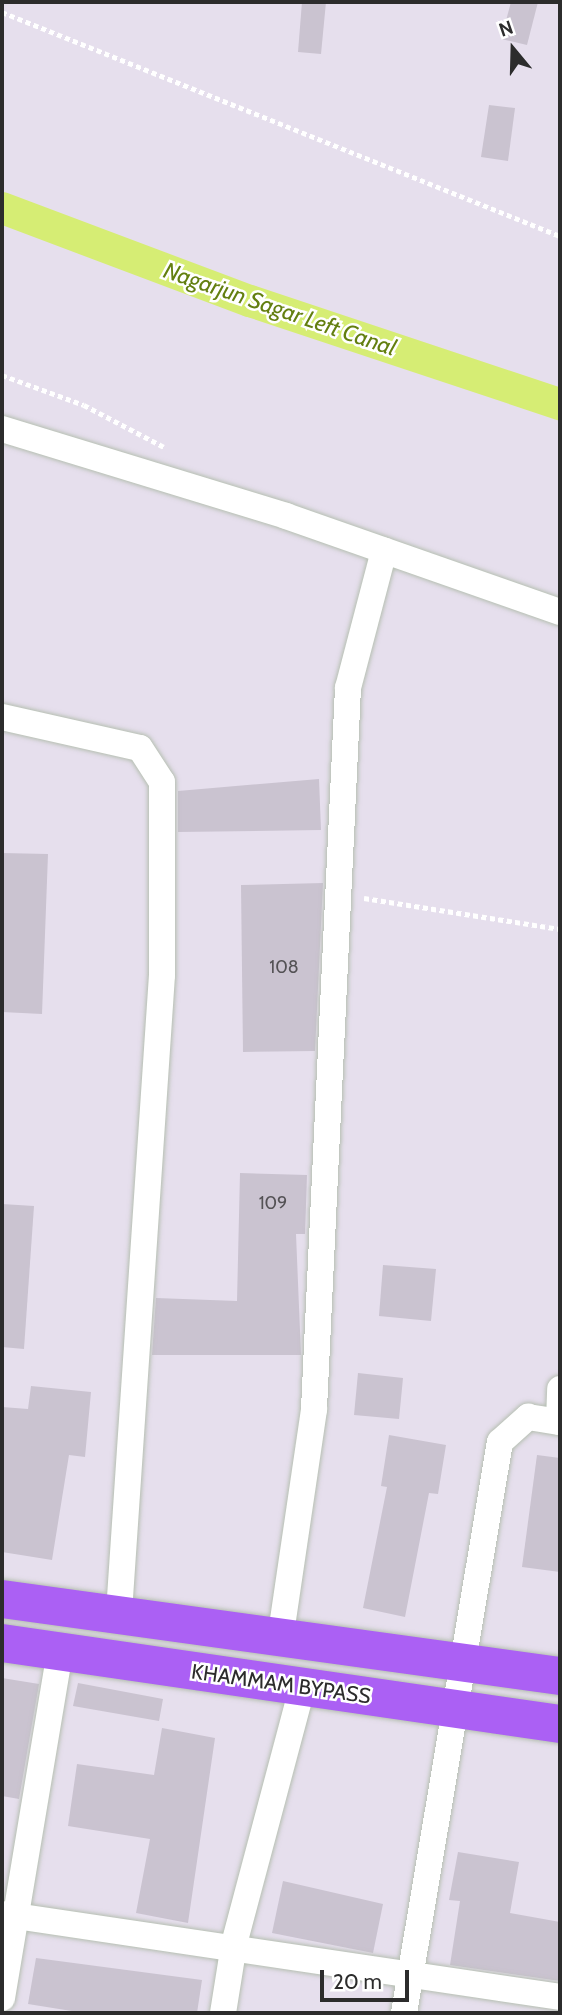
<!DOCTYPE html>
<html>
<head>
<meta charset="utf-8">
<style>
  body { margin:0 }
  #map { position:relative; width:562px; height:2015px; overflow:hidden; background:#e6dfed; font-family:Cabin,sans-serif }
  div>[style] { position:absolute }
  [style*='--x'] { left:calc(var(--x)*1px); top:calc(var(--y)*1px); width:calc(var(--w)*1px); rotate:calc(var(--a)*1deg) }
  .canal>* { height:32px; margin:-16px; padding:0 16px; transform-origin:16px; border-radius:16px; background:#d6ed74 }
  .building>* { inset:0; background:#cac3d0 }
  .path>* { height:4.5px; margin-top:-2.25px; transform-origin:0; background:repeating-linear-gradient(90deg,#fff 0 5px,transparent 0 8.5px) }
  .roads { filter:drop-shadow(0 0 2px #b6bfb2) drop-shadow(0 0 2px #b6bfb2) }
  .minor>* { height:26px; margin:-13px; padding:0 13px; transform-origin:13px; border-radius:13px; background:#fff }
  .trunk>* { height:38px; margin:-19px; padding:0 19px; transform-origin:19px; border-radius:19px; background:#ab60f4 }
  span { translate:-50% -50%; white-space:nowrap; text-align:center; line-height:1.15; -webkit-text-stroke:5px #fff; paint-order:stroke }
  .number-label { font-size:18px; color:#545255 }
  .number-label span { -webkit-text-stroke-width:0 }
  .street-label { font-size:21px; color:#2c2c2c }
  .water-label { font-size:23px; color:#637f10; font-style:italic }
  .frame { position:absolute; inset:0; border:4px solid #2c2c2c; pointer-events:none }
  .north { position:absolute; left:478px; top:14px; width:70px; height:70px; -webkit-text-stroke:5px #fff; paint-order:stroke; rotate:341deg; font-size:19px; font-weight:700; line-height:28px; text-align:center; color:#2c2c2c }
  .north::after { content:''; display:block; margin:auto; width:24px; height:32px; background:#2c2c2c; clip-path:polygon(50% 0,100% 100%,50% 72%,0 100%) }
  .scale { position:absolute; left:320px; top:1970px; width:89px; height:32px; box-sizing:border-box; border:4px solid #2c2c2c; border-top:0; padding-left:9px; font-size:21px; line-height:24px; white-space:nowrap; color:#2c2c2c; -webkit-text-stroke:5px #fff; paint-order:stroke }
</style>
</head>
<body>
<div id="map">
  <div class="canal">
    <div style="--x:2;--y:208;--w:265;--a:20.6"></div>
    <div style="--x:250;--y:301;--w:327;--a:18.4"></div>
  </div>
  <div class="building">
    <div style="clip-path:polygon(302px 2px,326px 2px,321px 54px,298px 52px)"></div>
    <div style="clip-path:polygon(511px 2px,538px 2px,527px 45px,501px 39px)"></div>
    <div style="clip-path:polygon(489px 105px,515px 108px,508px 161px,481px 157px)"></div>
    <div style="clip-path:polygon(319px 779px,321px 830px,178px 832px,178px 791px)"></div>
    <div style="clip-path:polygon(2px 853px,48px 854px,42px 1014px,2px 1012px)"></div>
    <div style="clip-path:polygon(323px 883px,315px 1051px,243px 1052px,241px 885px)"></div>
    <div style="clip-path:polygon(240px 1173px,307px 1175px,305px 1234px,296px 1234px,301px 1355px,152px 1355px,156px 1298px,237px 1301px)"></div>
    <div style="clip-path:polygon(2px 1204px,34px 1206px,24px 1349px,2px 1347px)"></div>
    <div style="clip-path:polygon(383px 1265px,436px 1269px,431px 1321px,379px 1316px)"></div>
    <div style="clip-path:polygon(358px 1373px,403px 1378px,399px 1419px,354px 1415px)"></div>
    <div style="clip-path:polygon(31px 1386px,91px 1392px,85px 1457px,69px 1455px,52px 1560px,2px 1552px,2px 1407px,28px 1409px)"></div>
    <div style="clip-path:polygon(389px 1435px,446px 1445px,438px 1494px,429px 1493px,405px 1617px,363px 1608px,387px 1487px,381px 1486px)"></div>
    <div style="clip-path:polygon(537px 1455px,560px 1458px,560px 1572px,522px 1567px)"></div>
    <div style="clip-path:polygon(2px 1678px,39px 1684px,19px 1799px,2px 1796px)"></div>
    <div style="clip-path:polygon(78px 1683px,163px 1699px,159px 1721px,73px 1706px)"></div>
    <div style="clip-path:polygon(162px 1728px,215px 1738px,188px 1923px,136px 1913px,150px 1839px,68px 1826px,77px 1764px,154px 1775px)"></div>
    <div style="clip-path:polygon(458px 1852px,519px 1862px,510px 1913px,560px 1922px,560px 1981px,450px 1965px,460px 1901px,449px 1900px)"></div>
    <div style="clip-path:polygon(283px 1881px,383px 1904px,373px 1953px,272px 1933px)"></div>
    <div style="clip-path:polygon(36px 1958px,202px 1980px,197px 2013px,84px 2013px,28px 2004px)"></div>
  </div>
  <div class="path">
    <div style="--x:2;--y:12;--w:601;--a:21.87"></div>
    <div style="--x:2;--y:375;--w:87;--a:20.1"></div>
    <div style="--x:84;--y:405;--w:90;--a:27.7"></div>
    <div style="--x:364;--y:898;--w:198;--a:9"></div>
  </div>
  <div class="roads">
    <div class="minor">
      <div style="--x:2;--y:429;--w:297;--a:17"></div>
      <div style="--x:286;--y:516;--w:290;--a:19.3"></div>
      <div style="--x:2;--y:717;--w:141;--a:12.7"></div>
      <div style="--x:140;--y:748;--w:40;--a:57.1"></div>
      <div style="--x:162;--y:782;--w:193;--a:90"></div>
      <div style="--x:162;--y:975;--w:639;--a:93.86"></div>
      <div style="--x:280;--y:1640;--w:233;--a:-81.6"></div>
      <div style="--x:314;--y:1409;--w:722;--a:-87.3"></div>
      <div style="--x:348;--y:688;--w:142;--a:-75.3"></div>
      <div style="--x:2;--y:1914;--w:564;--a:8.46"></div>
      <div style="--x:2;--y:1998;--w:352;--a:-80.5"></div>
      <div style="--x:223;--y:2013;--w:70;--a:-80.9"></div>
      <div style="--x:234;--y:1944;--w:265;--a:-75.1"></div>
      <div style="--x:404;--y:2013;--w:579;--a:-80.46"></div>
      <div style="--x:500;--y:1442;--w:38;--a:-42"></div>
      <div style="--x:528;--y:1417;--w:31;--a:9"></div>
      <div style="--x:559;--y:1422;--w:33;--a:-88"></div>
    </div>
    <div class="trunk">
      <div style="--x:2;--y:1599;--w:563;--a:7.86"></div>
      <div style="--x:2;--y:1643;--w:564;--a:8.26"></div>
    </div>
  </div>
  <div class="number-label">
    <span style="left:284px;top:967px">108</span>
    <span style="left:273px;top:1203px">109</span>
  </div>
  <div class="street-label">
    <span style="left:281px;top:1684px;rotate:8deg">KHAMMAM BYPASS</span>
  </div>
  <div class="water-label">
    <span style="left:280px;top:309px;rotate:19deg">Nagarjun Sagar Left Canal</span>
  </div>
  <div class="frame"></div>
  <div class="north">N</div>
  <div class="scale">20 m</div>
</div>
</body>
</html>
